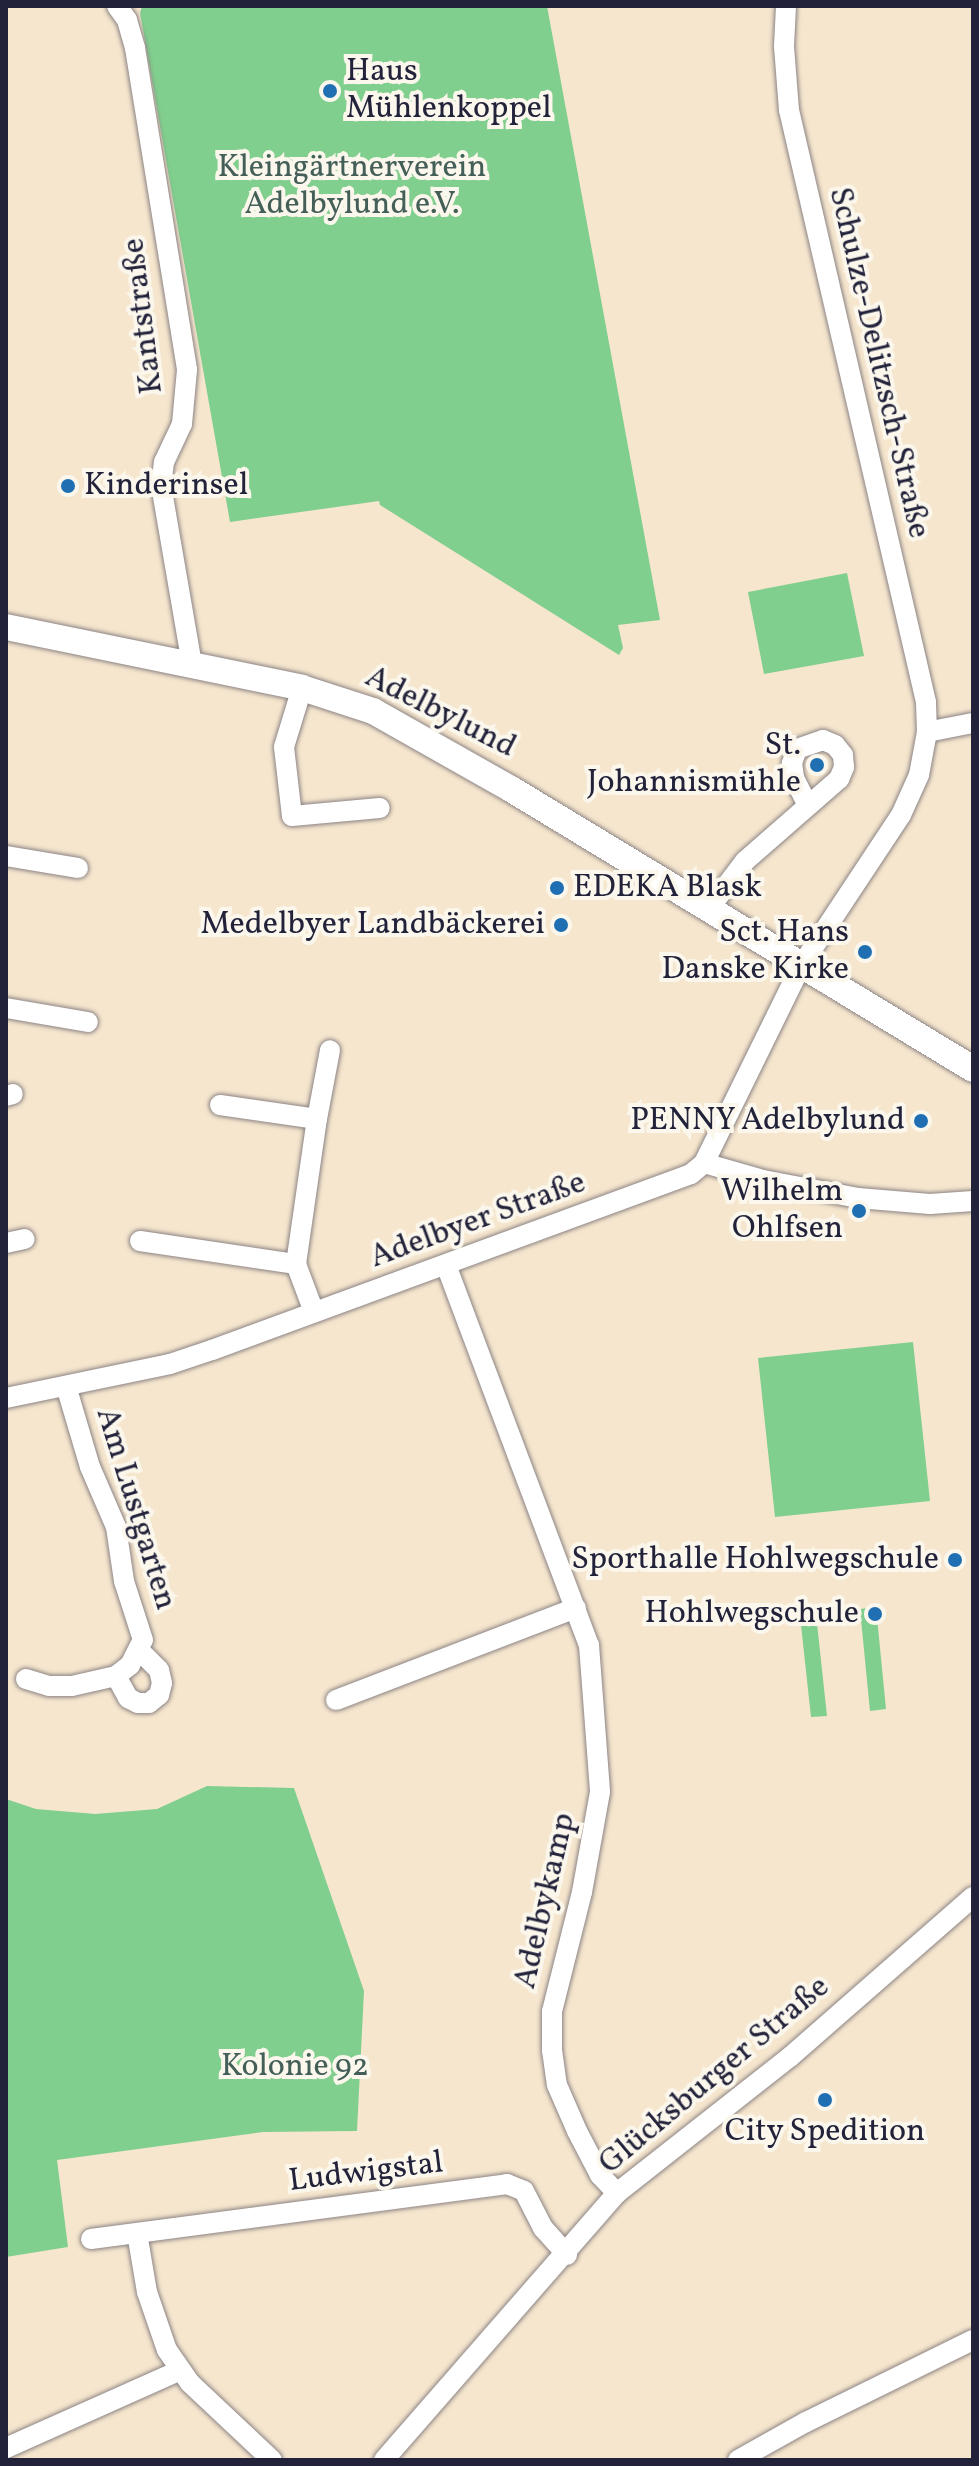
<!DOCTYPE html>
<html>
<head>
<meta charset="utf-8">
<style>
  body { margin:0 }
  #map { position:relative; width:979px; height:2466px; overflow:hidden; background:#f6e6ce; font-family:Vollkorn,serif }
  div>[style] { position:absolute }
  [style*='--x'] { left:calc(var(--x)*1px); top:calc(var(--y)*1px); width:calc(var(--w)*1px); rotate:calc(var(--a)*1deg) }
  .green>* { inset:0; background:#81cf8e }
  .roads { filter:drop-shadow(0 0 2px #8c8484) drop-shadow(0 0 2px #8c8484) }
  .minor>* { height:20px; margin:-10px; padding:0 10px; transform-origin:10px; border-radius:10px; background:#fff }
  .tertiary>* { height:26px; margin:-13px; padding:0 13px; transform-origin:13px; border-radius:13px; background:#fff }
  .dots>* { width:22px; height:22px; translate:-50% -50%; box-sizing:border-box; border:4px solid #fbf7ec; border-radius:50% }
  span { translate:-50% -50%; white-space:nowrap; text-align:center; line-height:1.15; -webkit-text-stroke:8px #fbf7ec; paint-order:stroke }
  .poi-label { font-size:32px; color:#22223b }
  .left { translate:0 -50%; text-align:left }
  .right { translate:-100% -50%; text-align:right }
  .park-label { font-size:32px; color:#435f58 }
  .street-label { font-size:32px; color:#22223b }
  .frame { position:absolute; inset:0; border:8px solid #22223b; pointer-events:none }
</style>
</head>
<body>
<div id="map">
  <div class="green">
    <div style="clip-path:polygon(142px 6px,547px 6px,660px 620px,618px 625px,623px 648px,619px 655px,380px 505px,379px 501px,230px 522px,140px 13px)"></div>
    <div style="clip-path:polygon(847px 573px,864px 656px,764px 674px,748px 592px)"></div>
    <div style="clip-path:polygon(913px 1342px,930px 1501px,775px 1517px,758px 1358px)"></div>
    <div style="clip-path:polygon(876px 1607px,886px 1709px,870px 1711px,860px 1609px)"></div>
    <div style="clip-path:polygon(816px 1614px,827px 1716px,811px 1717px,800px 1616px)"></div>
    <div style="clip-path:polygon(207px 1786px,294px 1788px,364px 1991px,357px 2131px,263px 2132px,57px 2160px,68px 2247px,6px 2257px,6px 1799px,36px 1809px,95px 1814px,157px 1809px)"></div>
  </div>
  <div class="roads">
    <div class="minor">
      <div style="--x:117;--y:6;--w:17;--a:54"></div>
      <div style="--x:127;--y:20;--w:29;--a:74"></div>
      <div style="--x:135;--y:48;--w:326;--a:80.8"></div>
      <div style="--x:187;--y:370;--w:54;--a:95.3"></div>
      <div style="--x:182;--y:424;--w:42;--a:115.3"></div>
      <div style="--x:164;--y:462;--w:23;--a:97"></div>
      <div style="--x:161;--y:485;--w:183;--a:80.2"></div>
      <div style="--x:302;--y:688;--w:62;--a:107"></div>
      <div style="--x:284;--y:747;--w:69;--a:83.4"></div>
      <div style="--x:292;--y:816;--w:88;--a:-5.2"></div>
      <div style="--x:927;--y:732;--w:47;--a:-11.1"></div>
      <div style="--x:6;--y:856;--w:73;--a:9.5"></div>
      <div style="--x:708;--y:910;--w:61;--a:-52.9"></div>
      <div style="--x:745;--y:861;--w:125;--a:-41.1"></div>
      <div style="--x:839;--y:779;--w:13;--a:-67"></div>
      <div style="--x:844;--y:767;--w:12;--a:-95"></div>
      <div style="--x:843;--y:755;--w:13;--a:-129"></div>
      <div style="--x:835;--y:745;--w:13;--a:-157"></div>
      <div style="--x:823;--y:740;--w:28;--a:161"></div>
      <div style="--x:797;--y:749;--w:15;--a:110"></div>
      <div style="--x:792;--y:763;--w:15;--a:82"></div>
      <div style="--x:794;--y:778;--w:31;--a:63"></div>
      <div style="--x:6;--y:1008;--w:83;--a:9.7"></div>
      <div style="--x:6;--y:1096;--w:7;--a:-16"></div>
      <div style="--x:220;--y:1105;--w:98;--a:8.2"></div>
      <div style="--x:317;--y:1119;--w:70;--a:-79.3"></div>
      <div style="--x:704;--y:1163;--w:61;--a:16.1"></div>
      <div style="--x:763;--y:1180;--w:97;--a:10.7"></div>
      <div style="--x:858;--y:1198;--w:72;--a:4.8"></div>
      <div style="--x:930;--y:1204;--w:43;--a:-4"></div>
      <div style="--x:140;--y:1241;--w:158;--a:8.4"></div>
      <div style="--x:6;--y:1243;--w:19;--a:-12"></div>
      <div style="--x:446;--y:1265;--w:406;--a:69.4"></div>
      <div style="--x:589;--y:1645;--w:147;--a:85.7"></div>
      <div style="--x:600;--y:1792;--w:102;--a:100.2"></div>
      <div style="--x:582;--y:1892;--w:123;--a:104.1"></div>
      <div style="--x:552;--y:2011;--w:39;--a:90"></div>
      <div style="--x:552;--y:2050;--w:35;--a:82"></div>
      <div style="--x:557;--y:2085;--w:50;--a:66.5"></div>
      <div style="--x:577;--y:2131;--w:50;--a:62.4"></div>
      <div style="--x:600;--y:2175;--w:25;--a:47"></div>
      <div style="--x:314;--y:1312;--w:51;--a:-110.6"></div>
      <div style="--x:296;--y:1264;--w:147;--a:-81.8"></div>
      <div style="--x:6;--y:1398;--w:167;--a:-11.7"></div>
      <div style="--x:170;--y:1364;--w:44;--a:-18.4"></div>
      <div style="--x:212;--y:1350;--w:510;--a:-20.17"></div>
      <div style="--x:691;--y:1174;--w:17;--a:-40"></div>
      <div style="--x:704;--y:1163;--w:220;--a:-63.8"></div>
      <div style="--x:801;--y:966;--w:181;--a:-56.5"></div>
      <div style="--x:901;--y:815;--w:44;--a:-65.8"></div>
      <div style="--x:919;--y:775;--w:44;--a:-79.5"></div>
      <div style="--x:927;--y:732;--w:30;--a:-92"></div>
      <div style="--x:926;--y:702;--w:608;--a:-103.03"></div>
      <div style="--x:789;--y:110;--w:64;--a:-94.5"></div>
      <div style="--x:784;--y:46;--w:40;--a:-87.1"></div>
      <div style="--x:116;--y:1676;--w:25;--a:61"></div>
      <div style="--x:128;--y:1698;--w:11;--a:27"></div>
      <div style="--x:138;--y:1703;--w:11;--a:0"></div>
      <div style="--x:149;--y:1703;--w:13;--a:-39"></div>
      <div style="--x:159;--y:1695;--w:12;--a:-76"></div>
      <div style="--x:162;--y:1683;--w:13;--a:-103"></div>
      <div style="--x:159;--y:1670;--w:28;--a:-135"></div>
      <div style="--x:26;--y:1679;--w:24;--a:17"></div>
      <div style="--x:49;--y:1686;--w:23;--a:0"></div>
      <div style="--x:72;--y:1686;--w:45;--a:-12.8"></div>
      <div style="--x:116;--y:1676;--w:18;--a:-38"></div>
      <div style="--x:130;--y:1665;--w:28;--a:-63"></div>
      <div style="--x:143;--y:1640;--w:62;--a:-107.9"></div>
      <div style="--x:124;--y:1581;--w:55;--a:-98.4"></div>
      <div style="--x:116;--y:1527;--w:65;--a:-113.4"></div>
      <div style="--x:90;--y:1467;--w:84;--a:-106.5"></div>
      <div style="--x:336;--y:1700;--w:257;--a:-21"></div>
      <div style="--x:137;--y:2233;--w:60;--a:80.4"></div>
      <div style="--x:147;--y:2292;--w:61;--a:71"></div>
      <div style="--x:167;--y:2350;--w:40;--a:55.1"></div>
      <div style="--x:190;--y:2383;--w:112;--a:43.2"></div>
      <div style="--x:91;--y:2239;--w:420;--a:-7.5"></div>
      <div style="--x:507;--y:2184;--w:18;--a:22"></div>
      <div style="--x:524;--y:2191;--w:42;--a:62.8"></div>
      <div style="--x:543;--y:2228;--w:36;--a:48"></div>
      <div style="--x:6;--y:2448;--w:191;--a:-24.1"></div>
      <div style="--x:384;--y:2460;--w:354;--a:-48.9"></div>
      <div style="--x:617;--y:2193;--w:220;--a:-38.2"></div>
      <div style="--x:790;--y:2057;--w:243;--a:-41.2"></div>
      <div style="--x:738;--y:2460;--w:78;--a:-29.2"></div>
      <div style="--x:806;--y:2422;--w:186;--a:-26.2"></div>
    </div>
    <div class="tertiary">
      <div style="--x:6;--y:627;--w:302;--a:11.6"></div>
      <div style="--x:302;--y:688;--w:75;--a:17.9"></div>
      <div style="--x:373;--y:711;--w:159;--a:29.5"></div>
      <div style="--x:511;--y:789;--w:540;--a:31.22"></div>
    </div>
  </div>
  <div class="dots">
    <div style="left:330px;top:91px;background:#1f6fb2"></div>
    <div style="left:68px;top:486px;background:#1f6fb2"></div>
    <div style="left:817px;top:765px;background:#1f6fb2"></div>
    <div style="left:557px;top:888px;background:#1f6fb2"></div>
    <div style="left:561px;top:925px;background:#1f6fb2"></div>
    <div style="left:865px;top:952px;background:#1f6fb2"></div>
    <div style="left:921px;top:1121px;background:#1f6fb2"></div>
    <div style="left:859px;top:1211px;background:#1f6fb2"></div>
    <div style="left:955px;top:1560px;background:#1f6fb2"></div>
    <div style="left:875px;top:1614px;background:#1f6fb2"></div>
    <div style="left:825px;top:2100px;background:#1f6fb2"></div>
  </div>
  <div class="poi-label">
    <span class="left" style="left:346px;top:91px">Haus<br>Mühlenkoppel</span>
    <span class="left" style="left:84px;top:486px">Kinderinsel</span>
    <span class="right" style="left:801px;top:765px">St.<br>Johannismühle</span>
    <span class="left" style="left:573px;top:888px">EDEKA Blask</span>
    <span class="right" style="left:545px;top:925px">Medelbyer Landbäckerei</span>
    <span class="right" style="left:849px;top:952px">Sct. Hans<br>Danske Kirke</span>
    <span class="right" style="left:905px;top:1121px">PENNY Adelbylund</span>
    <span class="right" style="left:843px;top:1211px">Wilhelm<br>Ohlfsen</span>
    <span class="right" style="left:939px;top:1560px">Sporthalle Hohlwegschule</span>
    <span class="right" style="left:859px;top:1614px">Hohlwegschule</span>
    <span style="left:825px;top:2132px">City Spedition</span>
  </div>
  <div class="park-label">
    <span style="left:352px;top:187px">Kleingärtnerverein<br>Adelbylund e.V.</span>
    <span style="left:295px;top:2067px">Kolonie 92</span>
  </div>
  <div class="street-label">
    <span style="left:144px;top:316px;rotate:-97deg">Kantstraße</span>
    <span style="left:878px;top:363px;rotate:77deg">Schulze-Delitzsch-Straße</span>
    <span style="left:440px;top:713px;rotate:27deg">Adelbylund</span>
    <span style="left:478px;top:1221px;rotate:-20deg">Adelbyer Straße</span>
    <span style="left:135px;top:1509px;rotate:73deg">Am Lustgarten</span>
    <span style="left:546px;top:1901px;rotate:-77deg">Adelbykamp</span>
    <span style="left:715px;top:2076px;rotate:-40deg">Glücksburger Straße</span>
    <span style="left:366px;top:2173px;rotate:-7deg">Ludwigstal</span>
  </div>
  <div class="frame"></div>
</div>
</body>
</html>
